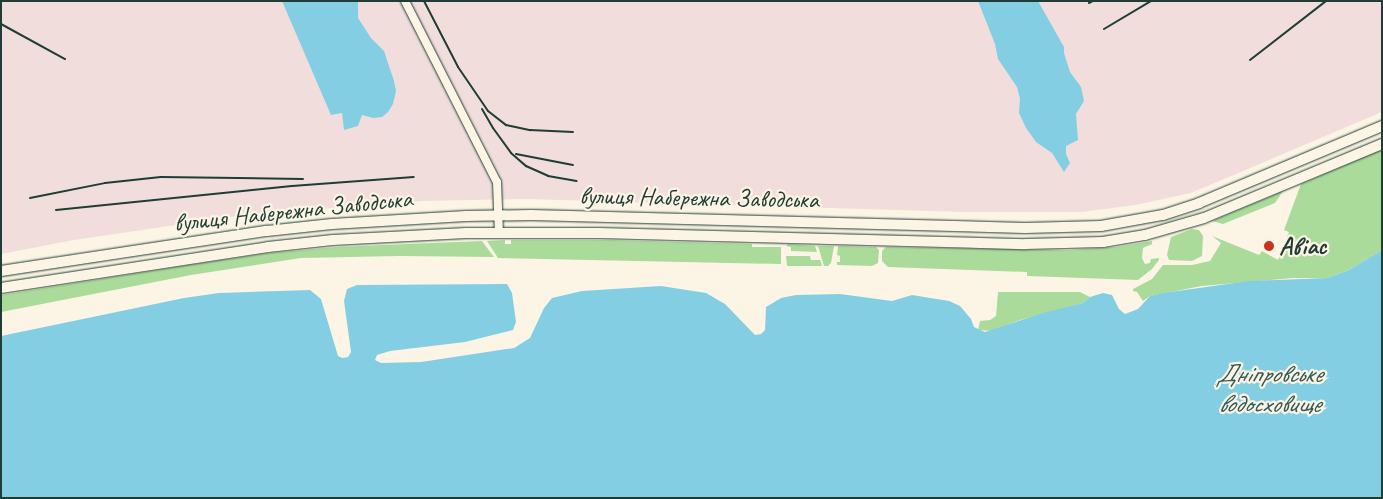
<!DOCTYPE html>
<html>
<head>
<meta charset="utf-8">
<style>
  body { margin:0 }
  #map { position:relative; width:1383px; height:499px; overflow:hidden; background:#fcf5e5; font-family:Caveat,sans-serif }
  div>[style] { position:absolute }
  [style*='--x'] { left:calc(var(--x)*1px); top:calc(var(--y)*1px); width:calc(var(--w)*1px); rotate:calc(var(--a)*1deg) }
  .built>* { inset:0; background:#f1dedc }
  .green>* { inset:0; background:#abdb9b }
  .water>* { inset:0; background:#84cee4 }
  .roads { filter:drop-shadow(0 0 1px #1f3d34) drop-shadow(0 0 1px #1f3d34) }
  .minor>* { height:8px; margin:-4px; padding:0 4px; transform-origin:4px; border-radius:4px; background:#fcf5e5 }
  .major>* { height:10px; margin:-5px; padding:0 5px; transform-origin:5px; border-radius:5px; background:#fcf5e5 }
  .rail>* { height:2px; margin:-1px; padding:0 1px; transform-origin:1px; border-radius:1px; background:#1f3d34 }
  .dots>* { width:14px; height:14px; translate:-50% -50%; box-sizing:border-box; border:2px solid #fcf5e5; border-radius:50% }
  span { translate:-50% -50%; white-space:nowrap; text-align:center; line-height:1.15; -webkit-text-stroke:4.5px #fcf5e5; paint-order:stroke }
  .street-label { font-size:25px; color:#1f3d34 }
  .poi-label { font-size:25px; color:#1f3d34; font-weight:700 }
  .left { translate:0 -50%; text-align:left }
  .water-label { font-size:26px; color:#335a57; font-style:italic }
  .frame { position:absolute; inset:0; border:2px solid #1f3d34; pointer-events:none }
</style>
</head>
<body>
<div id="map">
  <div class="built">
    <div style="clip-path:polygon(1px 1px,1382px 1px,1382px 112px,1191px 193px,1136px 205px,1081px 212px,963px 212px,526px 199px,422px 201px,244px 215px,74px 240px,1px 254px)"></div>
  </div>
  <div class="green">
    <div style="clip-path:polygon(1382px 149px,1382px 250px,1349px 270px,1327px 278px,1293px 278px,1202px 286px,1150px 296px,1143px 301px,1137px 292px,1133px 291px,1133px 289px,1152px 279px,1163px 265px,1192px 265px,1210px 261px,1221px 243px,1212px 236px,1259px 255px,1262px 251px,1278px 260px,1289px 232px,1284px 230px,1301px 184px)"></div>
    <div style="clip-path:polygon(1283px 191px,1275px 203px,1223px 224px,1212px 221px)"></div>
    <div style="clip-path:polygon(1192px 229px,1199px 230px,1203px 236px,1202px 256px,1192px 261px,1169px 260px,1167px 255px,1171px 237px)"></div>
    <div style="clip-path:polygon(505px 240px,505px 244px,511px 244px,511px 240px,605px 240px,752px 244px,752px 247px,781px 247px,781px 264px,498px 258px,487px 241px)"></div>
    <div style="clip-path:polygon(482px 241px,494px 257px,399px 256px,301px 258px,191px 275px,1px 312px,1px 295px,189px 265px,269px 253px,336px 247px)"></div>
    <div style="clip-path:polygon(1152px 241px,1152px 244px,1143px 248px,1142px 258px,1145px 264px,1150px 263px,1151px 259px,1159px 258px,1159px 260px,1152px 269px,1138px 280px,1027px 276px,1027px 272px,888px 267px,882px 261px,882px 251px,886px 247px,1068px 250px,1116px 247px)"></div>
    <div style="clip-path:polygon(788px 244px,815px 246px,817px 252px,791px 251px,791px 247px,786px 246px)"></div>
    <div style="clip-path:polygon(818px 246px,834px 246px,831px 263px,828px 266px,824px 266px)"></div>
    <div style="clip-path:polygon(838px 246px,876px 247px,879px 250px,878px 263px,872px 266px,837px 265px,837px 262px,840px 262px,840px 256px,837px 255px)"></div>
    <div style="clip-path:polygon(786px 256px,810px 256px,811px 260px,820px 260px,822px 266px,787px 266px)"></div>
    <div style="clip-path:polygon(998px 292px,1080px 292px,1090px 297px,1083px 303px,1020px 320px,993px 331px,978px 330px,980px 321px,990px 320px,996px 316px)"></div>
  </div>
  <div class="water">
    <div style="clip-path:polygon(282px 1px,358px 1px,358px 18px,371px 38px,384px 51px,394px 81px,396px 91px,393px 104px,388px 112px,382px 117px,373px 118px,362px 115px,358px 126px,344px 130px,342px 113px,331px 115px)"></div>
    <div style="clip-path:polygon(978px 1px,1038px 1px,1064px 47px,1064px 53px,1070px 72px,1081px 87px,1084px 101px,1076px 114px,1078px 140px,1066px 146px,1066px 154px,1070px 163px,1064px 172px,1052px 153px,1036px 142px,1026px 128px,1019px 113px,1020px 99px,1017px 87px,998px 59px,995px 44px)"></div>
    <div style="clip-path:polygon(1382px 250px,1382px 498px,1px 498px,1px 336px,184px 298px,219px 293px,310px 290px,321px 299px,338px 356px,342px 358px,348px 357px,351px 352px,344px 301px,347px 289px,357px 285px,507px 284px,512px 293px,516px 322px,513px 330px,465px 342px,390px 351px,377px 355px,375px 360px,381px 363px,421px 362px,514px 348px,530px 338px,544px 308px,552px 298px,582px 291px,661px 286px,706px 293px,725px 304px,755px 335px,761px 334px,765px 330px,766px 307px,781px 298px,796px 295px,840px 294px,892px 301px,912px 295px,949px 301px,960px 306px,971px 319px,974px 327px,985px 332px,1046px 312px,1083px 303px,1090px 297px,1103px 293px,1112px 295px,1119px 309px,1125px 314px,1138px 309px,1150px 296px,1163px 293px,1249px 281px,1327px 278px,1349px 270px)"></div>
  </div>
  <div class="roads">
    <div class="minor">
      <div style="--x:405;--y:1;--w:203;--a:63.1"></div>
      <div style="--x:497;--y:182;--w:51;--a:87.8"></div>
    </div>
    <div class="major">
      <div style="--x:1;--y:271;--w:269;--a:-8.6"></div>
      <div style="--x:267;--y:231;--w:65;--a:-6.1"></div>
      <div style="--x:332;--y:224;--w:134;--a:-3.4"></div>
      <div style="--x:466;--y:216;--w:65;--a:-0.9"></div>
      <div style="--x:531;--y:215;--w:494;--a:1.5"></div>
      <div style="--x:1025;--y:228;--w:76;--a:-1.5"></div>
      <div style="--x:1101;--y:226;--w:63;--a:-10.1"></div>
      <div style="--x:1163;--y:215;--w:38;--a:-18"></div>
      <div style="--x:1199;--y:203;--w:199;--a:-22.8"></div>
      <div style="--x:1;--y:288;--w:270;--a:-8.7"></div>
      <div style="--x:268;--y:247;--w:65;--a:-6.1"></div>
      <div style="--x:333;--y:240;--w:133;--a:-3"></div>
      <div style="--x:466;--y:233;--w:133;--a:0"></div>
      <div style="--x:599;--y:233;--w:427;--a:1.5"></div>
      <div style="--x:1026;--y:244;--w:77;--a:-1.5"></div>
      <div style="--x:1103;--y:242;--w:43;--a:-9.5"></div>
      <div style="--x:1145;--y:235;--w:61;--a:-16.1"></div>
      <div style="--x:1204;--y:218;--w:193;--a:-22.6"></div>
    </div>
  </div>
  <div class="rail">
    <div style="--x:424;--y:1;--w:74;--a:62.7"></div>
    <div style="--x:458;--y:67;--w:53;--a:55.7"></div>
    <div style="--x:488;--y:111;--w:23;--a:38"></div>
    <div style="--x:506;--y:125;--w:25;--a:12"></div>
    <div style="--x:530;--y:130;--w:43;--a:2.7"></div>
    <div style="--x:1089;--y:3;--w:4;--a:-27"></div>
    <div style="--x:1;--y:24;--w:73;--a:28.7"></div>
    <div style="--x:1104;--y:29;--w:55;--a:-30.8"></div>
    <div style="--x:1250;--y:60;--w:96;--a:-37.8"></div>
    <div style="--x:482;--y:109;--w:22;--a:60"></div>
    <div style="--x:493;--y:128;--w:31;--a:54"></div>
    <div style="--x:511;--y:153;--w:20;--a:41"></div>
    <div style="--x:526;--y:166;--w:24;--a:24"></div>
    <div style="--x:548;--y:176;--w:29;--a:10"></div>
    <div style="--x:516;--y:154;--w:58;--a:10.9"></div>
    <div style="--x:30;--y:198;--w:76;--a:-11.3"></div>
    <div style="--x:105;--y:183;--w:56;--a:-6.1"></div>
    <div style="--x:161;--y:177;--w:142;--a:0.8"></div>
    <div style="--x:56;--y:210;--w:237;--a:-5.8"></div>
    <div style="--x:292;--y:186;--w:122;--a:-4.2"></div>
  </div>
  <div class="dots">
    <div style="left:1269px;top:246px;background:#c8321e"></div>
  </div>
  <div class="street-label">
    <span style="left:699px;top:198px;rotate:1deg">вулиця Набережна Заводська</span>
    <span style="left:293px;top:211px;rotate:-6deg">вулиця Набережна Заводська</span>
  </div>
  <div class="poi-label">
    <span class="left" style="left:1279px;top:246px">Авіас</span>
  </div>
  <div class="water-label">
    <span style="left:1269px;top:389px">Дніпровське<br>водосховище</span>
  </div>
  <div class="frame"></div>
</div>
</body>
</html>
